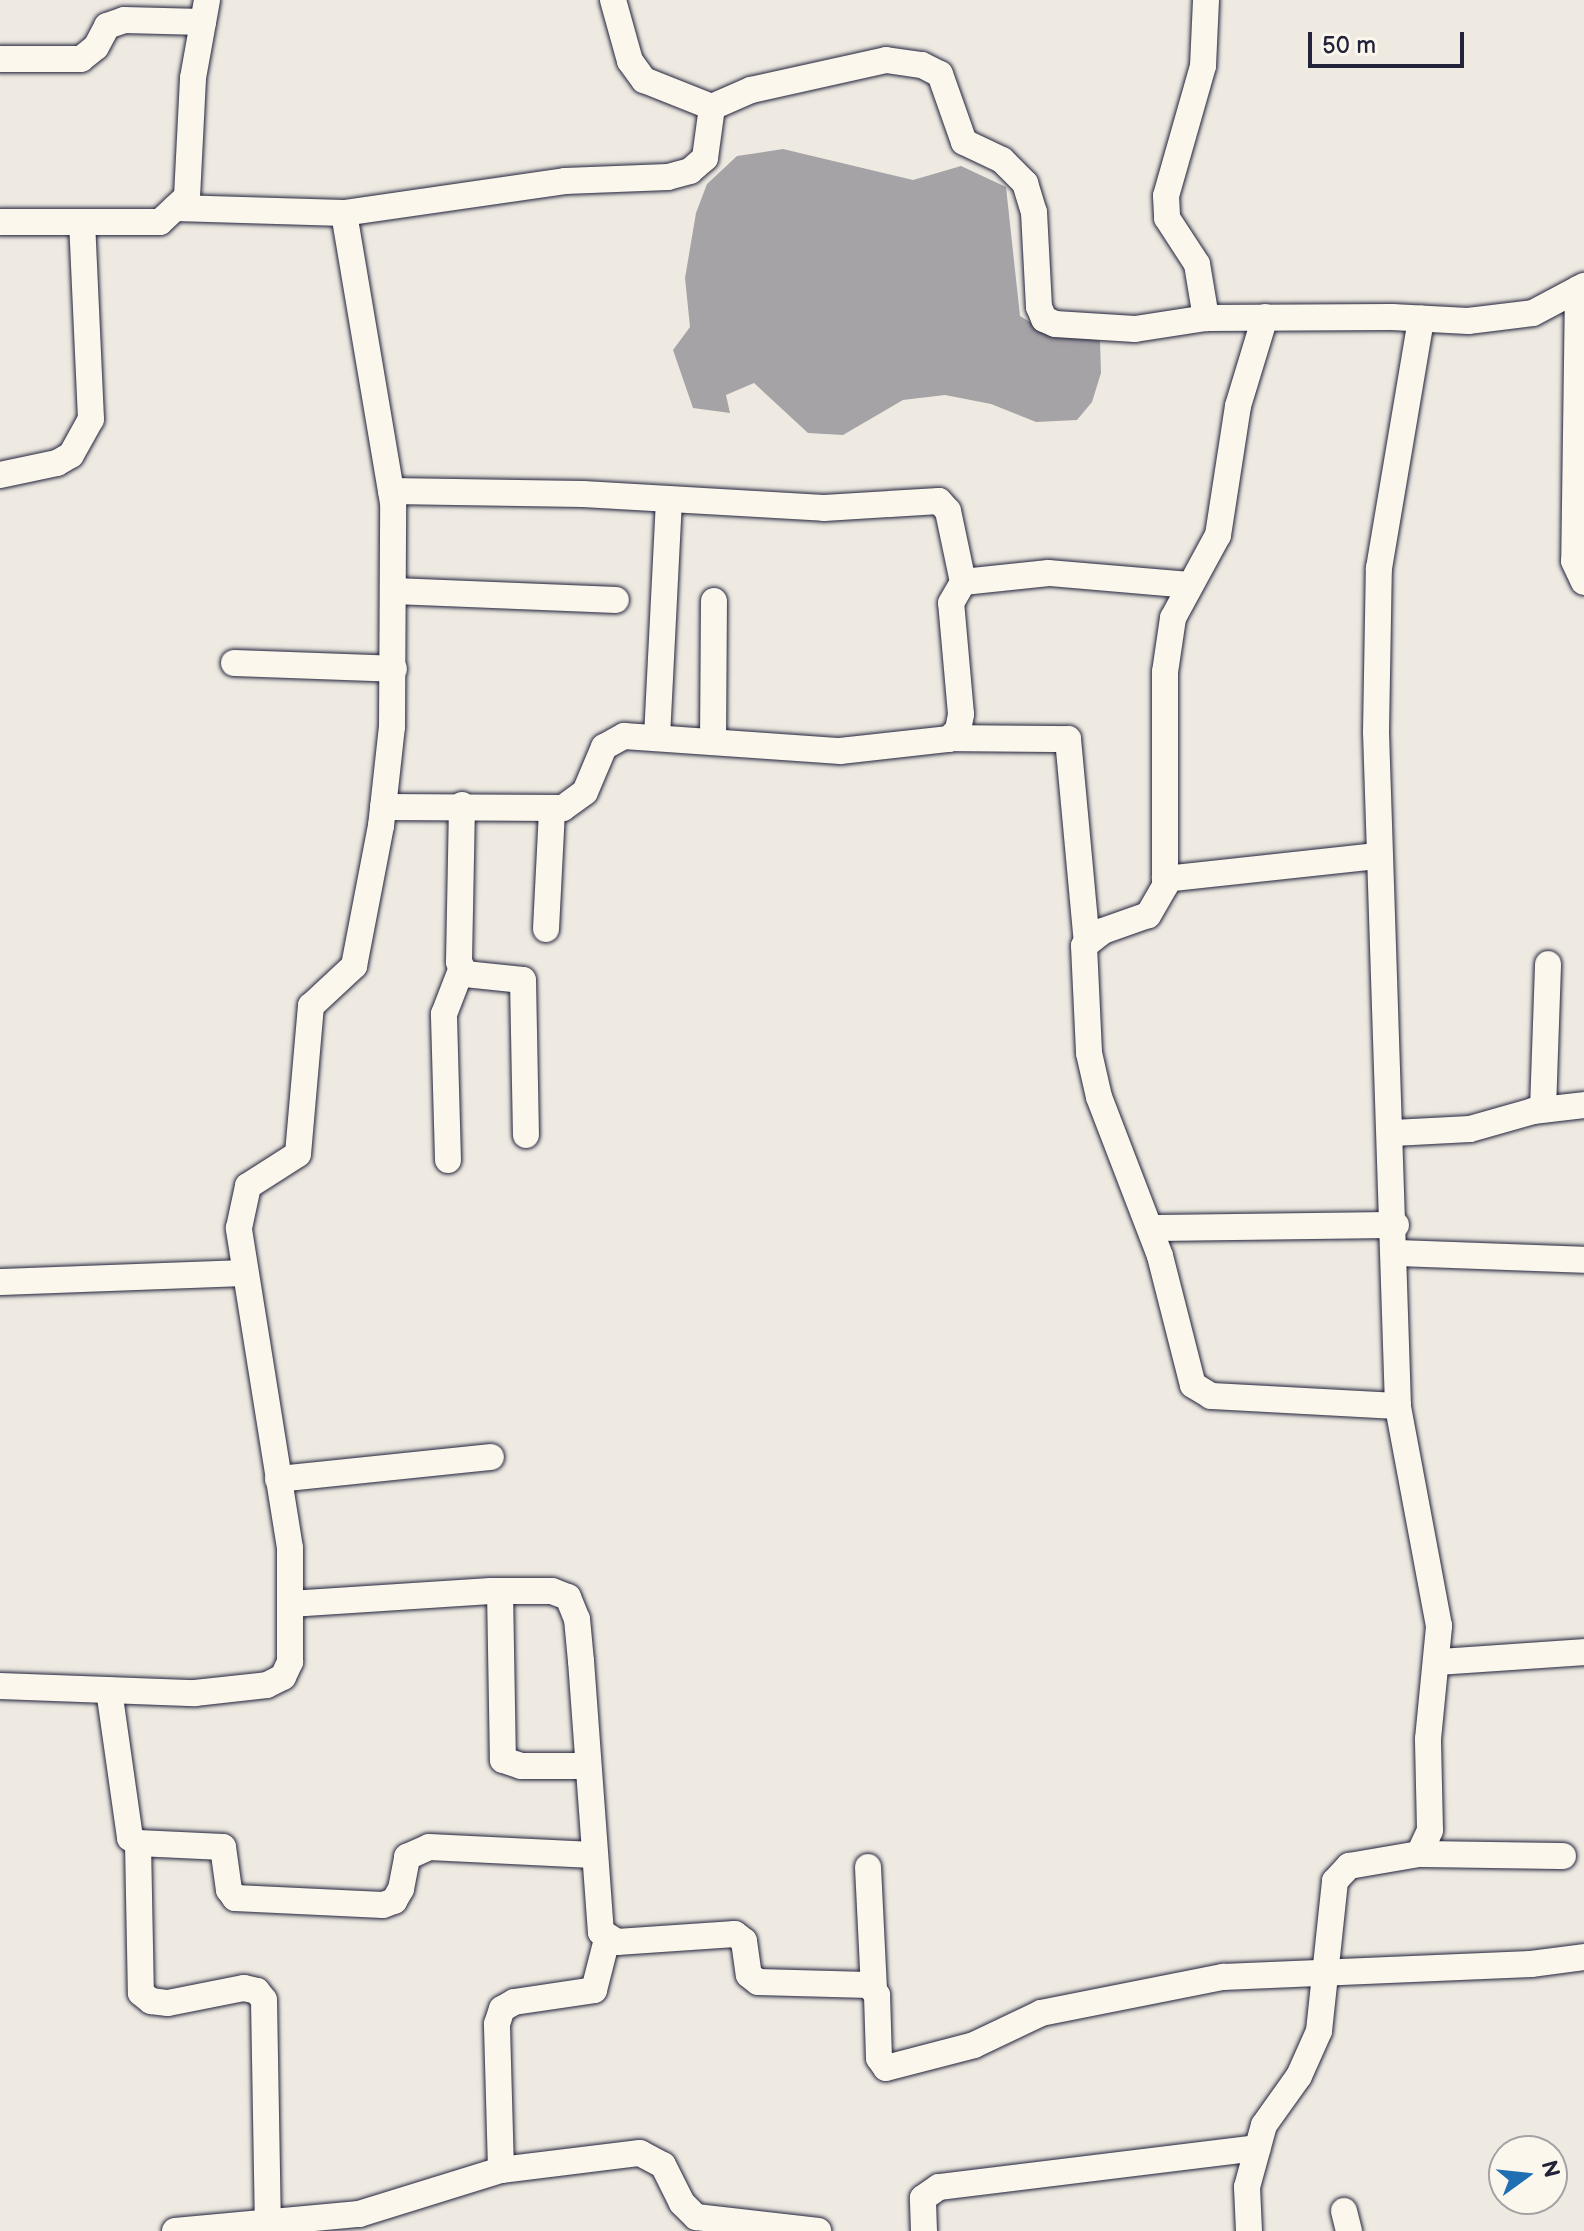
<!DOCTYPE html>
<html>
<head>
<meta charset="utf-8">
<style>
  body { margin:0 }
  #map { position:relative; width:1584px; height:2231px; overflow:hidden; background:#eeeae2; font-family:"Balsamiq Sans",sans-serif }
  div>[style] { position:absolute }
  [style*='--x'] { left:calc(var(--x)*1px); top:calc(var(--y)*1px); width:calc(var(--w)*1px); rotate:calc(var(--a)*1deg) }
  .water>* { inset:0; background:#a6a3a7 }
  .roads { filter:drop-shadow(0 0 2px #22223b) drop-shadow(0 0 2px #22223b) }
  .minor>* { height:26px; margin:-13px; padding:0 13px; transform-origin:13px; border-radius:13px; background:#fbf7ec }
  span { translate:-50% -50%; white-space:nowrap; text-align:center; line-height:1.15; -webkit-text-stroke:6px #fbf7ec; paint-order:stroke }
  .north { position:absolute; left:1488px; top:2135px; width:80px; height:80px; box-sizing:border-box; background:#fbf7ec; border:2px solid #a4a2a5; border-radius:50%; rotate:75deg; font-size:22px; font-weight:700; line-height:32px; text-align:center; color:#22223b }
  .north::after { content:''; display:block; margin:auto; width:28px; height:36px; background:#1f6fb2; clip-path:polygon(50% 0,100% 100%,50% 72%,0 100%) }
  .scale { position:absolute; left:1308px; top:32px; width:156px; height:36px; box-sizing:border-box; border:4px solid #22223b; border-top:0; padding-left:10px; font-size:24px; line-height:28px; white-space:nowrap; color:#22223b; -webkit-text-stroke:6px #fbf7ec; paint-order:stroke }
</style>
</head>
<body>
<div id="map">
  <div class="water">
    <div style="clip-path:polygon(783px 149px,913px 180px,961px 166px,1006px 187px,1020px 316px,1040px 328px,1100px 341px,1101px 373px,1092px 402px,1077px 420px,1036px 422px,991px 404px,945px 395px,903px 400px,843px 435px,808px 433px,754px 383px,726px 395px,730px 413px,693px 408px,673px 350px,690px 327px,685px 278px,696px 213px,707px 184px,737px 156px)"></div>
  </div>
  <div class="roads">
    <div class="minor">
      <div style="--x:613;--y:0;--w:63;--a:74.4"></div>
      <div style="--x:630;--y:61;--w:24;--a:54"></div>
      <div style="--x:644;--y:80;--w:73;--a:21.7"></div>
      <div style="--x:1206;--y:0;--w:66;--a:92.6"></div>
      <div style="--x:1203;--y:66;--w:135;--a:105.9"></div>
      <div style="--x:1166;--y:196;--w:22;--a:87"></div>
      <div style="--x:1167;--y:218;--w:55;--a:56.9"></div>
      <div style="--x:1197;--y:264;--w:55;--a:80.5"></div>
      <div style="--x:0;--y:59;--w:81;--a:0"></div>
      <div style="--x:81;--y:59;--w:19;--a:-39"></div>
      <div style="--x:96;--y:47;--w:24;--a:-62"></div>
      <div style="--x:107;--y:26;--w:18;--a:-19"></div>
      <div style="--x:124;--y:20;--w:79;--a:1.5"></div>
      <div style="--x:175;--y:208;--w:169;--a:1.7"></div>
      <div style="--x:344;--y:213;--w:223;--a:-8.2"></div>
      <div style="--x:565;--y:181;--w:103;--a:-2.2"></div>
      <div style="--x:668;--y:177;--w:23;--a:-15"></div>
      <div style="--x:690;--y:171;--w:20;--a:-41"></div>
      <div style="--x:705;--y:158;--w:51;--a:-82.2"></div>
      <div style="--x:712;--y:107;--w:43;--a:-23.6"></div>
      <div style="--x:751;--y:90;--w:138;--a:-12.5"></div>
      <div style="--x:886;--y:60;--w:36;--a:8"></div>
      <div style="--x:922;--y:65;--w:20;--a:27"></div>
      <div style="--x:940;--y:74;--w:72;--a:70.6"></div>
      <div style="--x:964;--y:142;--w:42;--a:25.3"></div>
      <div style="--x:1002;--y:160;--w:33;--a:45"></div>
      <div style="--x:1025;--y:183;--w:30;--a:73"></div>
      <div style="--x:1034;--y:212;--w:95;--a:87"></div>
      <div style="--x:1039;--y:307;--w:13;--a:67"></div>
      <div style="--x:1044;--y:319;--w:12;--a:24"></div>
      <div style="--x:1055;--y:324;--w:80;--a:3.6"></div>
      <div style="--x:1135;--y:329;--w:72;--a:-8.8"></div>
      <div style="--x:1206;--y:318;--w:186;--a:-0.3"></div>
      <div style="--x:1392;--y:317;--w:76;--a:3"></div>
      <div style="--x:1468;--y:321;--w:65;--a:-7"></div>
      <div style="--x:1533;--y:313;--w:58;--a:-27.9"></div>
      <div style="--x:0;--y:222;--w:160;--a:0"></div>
      <div style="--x:160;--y:222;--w:37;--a:-43"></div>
      <div style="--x:187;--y:197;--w:119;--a:-87.1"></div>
      <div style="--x:193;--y:78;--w:79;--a:-79.8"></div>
      <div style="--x:1578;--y:289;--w:272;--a:90.8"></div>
      <div style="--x:1574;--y:561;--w:23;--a:65"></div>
      <div style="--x:1265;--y:317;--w:93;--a:106.9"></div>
      <div style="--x:1238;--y:406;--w:131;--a:98.8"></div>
      <div style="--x:1218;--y:535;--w:94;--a:118.5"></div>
      <div style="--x:1173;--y:618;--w:55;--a:98.4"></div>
      <div style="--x:1165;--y:672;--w:214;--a:90"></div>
      <div style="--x:1165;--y:886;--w:34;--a:120"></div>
      <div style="--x:1148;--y:915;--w:48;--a:160.4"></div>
      <div style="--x:1103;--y:931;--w:24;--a:142"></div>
      <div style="--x:1084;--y:946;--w:107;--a:87.3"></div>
      <div style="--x:1089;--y:1053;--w:45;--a:77.2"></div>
      <div style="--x:1099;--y:1097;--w:170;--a:69"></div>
      <div style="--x:1160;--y:1256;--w:133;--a:75.7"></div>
      <div style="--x:1193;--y:1385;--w:21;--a:31"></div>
      <div style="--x:1211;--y:1396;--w:187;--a:3.1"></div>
      <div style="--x:0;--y:475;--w:58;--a:-11.9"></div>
      <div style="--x:57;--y:463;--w:16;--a:-30"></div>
      <div style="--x:71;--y:455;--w:41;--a:-60.9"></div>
      <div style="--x:91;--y:419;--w:196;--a:-92.6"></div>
      <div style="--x:391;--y:491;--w:192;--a:0.9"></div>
      <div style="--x:583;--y:494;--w:241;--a:3.3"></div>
      <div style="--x:824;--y:508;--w:115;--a:-3.5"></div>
      <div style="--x:939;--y:501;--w:13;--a:48"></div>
      <div style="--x:948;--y:511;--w:73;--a:78.1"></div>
      <div style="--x:395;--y:591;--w:221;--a:2.3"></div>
      <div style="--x:234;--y:663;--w:160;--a:2.1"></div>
      <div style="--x:657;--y:737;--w:238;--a:-87.1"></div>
      <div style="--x:952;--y:738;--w:116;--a:0.5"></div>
      <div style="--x:1068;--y:739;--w:205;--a:84.7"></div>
      <div style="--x:713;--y:742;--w:141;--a:-89.6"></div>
      <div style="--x:462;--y:805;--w:157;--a:91.1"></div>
      <div style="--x:459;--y:962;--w:13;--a:63"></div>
      <div style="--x:465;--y:974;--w:58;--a:5.9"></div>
      <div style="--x:523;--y:980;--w:155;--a:88.9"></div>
      <div style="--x:383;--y:807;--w:180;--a:0.3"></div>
      <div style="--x:563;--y:808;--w:27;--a:-36"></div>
      <div style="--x:585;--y:792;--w:49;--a:-67.1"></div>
      <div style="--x:604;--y:747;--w:23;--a:-29"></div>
      <div style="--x:624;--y:736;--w:217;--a:4"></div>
      <div style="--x:840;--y:751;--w:110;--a:-6.3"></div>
      <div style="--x:949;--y:739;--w:13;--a:-45"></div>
      <div style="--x:958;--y:730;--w:16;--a:-79"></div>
      <div style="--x:961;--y:714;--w:111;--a:-95.1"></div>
      <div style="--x:951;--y:603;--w:24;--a:-60"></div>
      <div style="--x:963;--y:582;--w:86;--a:-6"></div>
      <div style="--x:1049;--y:573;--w:140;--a:4.9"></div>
      <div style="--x:1165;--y:879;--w:214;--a:-6.2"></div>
      <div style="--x:546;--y:929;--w:119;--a:-87.1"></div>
      <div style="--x:1543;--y:1109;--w:145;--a:-88"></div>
      <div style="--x:1393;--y:1133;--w:77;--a:-3"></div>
      <div style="--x:1470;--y:1129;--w:66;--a:-15.9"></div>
      <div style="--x:1533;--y:1111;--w:51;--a:-6.7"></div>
      <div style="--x:448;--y:1160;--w:146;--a:-91.6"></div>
      <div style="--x:444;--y:1014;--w:47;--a:-68.9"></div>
      <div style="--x:1151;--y:1228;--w:245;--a:-0.7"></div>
      <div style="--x:1397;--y:1253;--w:187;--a:2.1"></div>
      <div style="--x:0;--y:1282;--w:245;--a:-2.1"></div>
      <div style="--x:278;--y:1479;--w:214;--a:-5.9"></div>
      <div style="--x:500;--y:1591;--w:169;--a:89"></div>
      <div style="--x:503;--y:1760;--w:19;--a:18"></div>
      <div style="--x:521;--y:1766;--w:66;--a:0"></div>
      <div style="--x:290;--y:1604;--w:201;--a:-3.7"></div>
      <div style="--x:491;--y:1591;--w:61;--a:0"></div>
      <div style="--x:552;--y:1591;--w:17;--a:21"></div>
      <div style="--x:568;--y:1597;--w:24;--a:68"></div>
      <div style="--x:577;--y:1619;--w:42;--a:84.6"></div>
      <div style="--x:581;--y:1661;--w:272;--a:85.8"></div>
      <div style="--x:601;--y:1932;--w:19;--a:32"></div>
      <div style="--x:617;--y:1942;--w:118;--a:-3.9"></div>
      <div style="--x:735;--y:1934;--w:11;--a:38"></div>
      <div style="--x:744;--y:1941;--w:34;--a:82"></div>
      <div style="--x:749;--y:1975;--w:11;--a:38"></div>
      <div style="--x:758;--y:1982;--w:111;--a:1.5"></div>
      <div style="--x:869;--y:1985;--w:13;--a:51"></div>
      <div style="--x:877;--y:1995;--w:63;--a:88.2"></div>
      <div style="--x:879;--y:2058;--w:12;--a:55"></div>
      <div style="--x:886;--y:2068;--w:91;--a:-14.6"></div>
      <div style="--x:974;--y:2045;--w:74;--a:-25.5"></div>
      <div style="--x:1041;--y:2013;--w:186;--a:-11.2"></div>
      <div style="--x:1223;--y:1977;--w:308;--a:-2.4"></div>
      <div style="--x:1531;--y:1964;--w:53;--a:-7.5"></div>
      <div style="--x:1439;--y:1662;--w:145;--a:-3.9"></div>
      <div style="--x:0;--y:1686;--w:195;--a:2.1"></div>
      <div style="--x:195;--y:1693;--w:72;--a:-6.3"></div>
      <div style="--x:267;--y:1685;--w:18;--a:-27"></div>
      <div style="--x:283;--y:1677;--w:17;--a:-65"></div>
      <div style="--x:290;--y:1662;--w:114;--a:-90"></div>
      <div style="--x:290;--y:1548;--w:324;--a:-99.1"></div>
      <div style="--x:239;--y:1228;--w:43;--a:-77.9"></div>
      <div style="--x:248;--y:1186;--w:59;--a:-32.6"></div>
      <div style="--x:298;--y:1154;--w:149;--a:-85"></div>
      <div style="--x:311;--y:1006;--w:59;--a:-42.9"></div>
      <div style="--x:354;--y:966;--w:143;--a:-79.1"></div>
      <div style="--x:381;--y:826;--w:100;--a:-83.7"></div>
      <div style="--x:392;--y:727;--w:224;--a:-89.7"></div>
      <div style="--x:393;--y:503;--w:294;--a:-99.6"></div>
      <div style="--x:109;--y:1690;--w:149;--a:81.9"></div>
      <div style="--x:130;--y:1838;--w:9;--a:32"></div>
      <div style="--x:138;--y:1843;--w:85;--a:2.7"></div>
      <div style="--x:223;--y:1847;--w:43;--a:82.1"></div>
      <div style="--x:229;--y:1890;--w:10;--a:53"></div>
      <div style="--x:235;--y:1898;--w:148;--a:2.7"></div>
      <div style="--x:383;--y:1905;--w:12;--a:-20"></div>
      <div style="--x:394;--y:1901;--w:14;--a:-60"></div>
      <div style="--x:401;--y:1889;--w:33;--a:-79"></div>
      <div style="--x:407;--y:1857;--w:24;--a:-24"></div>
      <div style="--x:429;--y:1847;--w:164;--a:2.8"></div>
      <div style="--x:138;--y:1843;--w:150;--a:88.9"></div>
      <div style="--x:141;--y:1993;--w:13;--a:39"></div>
      <div style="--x:151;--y:2001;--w:17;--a:7"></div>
      <div style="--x:168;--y:2003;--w:77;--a:-11.2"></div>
      <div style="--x:244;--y:1988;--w:13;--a:13"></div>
      <div style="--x:257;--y:1991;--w:11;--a:52"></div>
      <div style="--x:264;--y:2000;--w:220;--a:89"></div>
      <div style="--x:1419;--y:1854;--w:144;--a:0.8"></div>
      <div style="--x:868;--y:1867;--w:121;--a:87.2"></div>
      <div style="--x:501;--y:2170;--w:146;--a:-91.6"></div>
      <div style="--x:497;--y:2024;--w:16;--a:-72"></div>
      <div style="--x:502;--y:2009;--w:14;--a:-30"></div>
      <div style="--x:514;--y:2002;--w:81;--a:-8.5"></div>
      <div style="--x:594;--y:1990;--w:53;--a:-75.7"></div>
      <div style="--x:1344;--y:2211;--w:21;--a:76"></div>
      <div style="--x:175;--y:2231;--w:185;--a:-5.3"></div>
      <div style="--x:359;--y:2214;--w:149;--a:-17.2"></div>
      <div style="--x:501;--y:2170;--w:140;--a:-7"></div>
      <div style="--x:640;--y:2153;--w:26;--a:28"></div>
      <div style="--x:663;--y:2165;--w:42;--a:63.4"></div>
      <div style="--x:682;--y:2203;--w:20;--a:45"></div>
      <div style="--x:696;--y:2217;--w:123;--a:6.5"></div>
      <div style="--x:924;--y:2231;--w:33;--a:-92"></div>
      <div style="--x:923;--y:2198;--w:19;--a:-35"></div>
      <div style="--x:939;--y:2187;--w:321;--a:-7"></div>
      <div style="--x:1249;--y:2231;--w:44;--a:-92.6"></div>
      <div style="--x:1247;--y:2187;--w:64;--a:-74.7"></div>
      <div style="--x:1264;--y:2125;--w:60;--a:-54.5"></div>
      <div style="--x:1299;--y:2076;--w:49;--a:-66"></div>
      <div style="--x:1319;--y:2031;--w:151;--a:-83.9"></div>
      <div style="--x:1335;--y:1881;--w:21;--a:-47"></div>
      <div style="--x:1349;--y:1866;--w:71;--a:-9.7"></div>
      <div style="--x:1419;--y:1854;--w:26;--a:-65"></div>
      <div style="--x:1430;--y:1830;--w:91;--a:-91.3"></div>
      <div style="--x:1428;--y:1739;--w:114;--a:-84.4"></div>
      <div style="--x:1439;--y:1626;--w:224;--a:-100.6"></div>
      <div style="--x:1398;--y:1406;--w:674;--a:-91.87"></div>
      <div style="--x:1376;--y:732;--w:164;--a:-89"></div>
      <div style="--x:1379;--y:568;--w:253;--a:-80.4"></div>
    </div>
  </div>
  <div class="north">N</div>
  <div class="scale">50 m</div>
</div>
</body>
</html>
